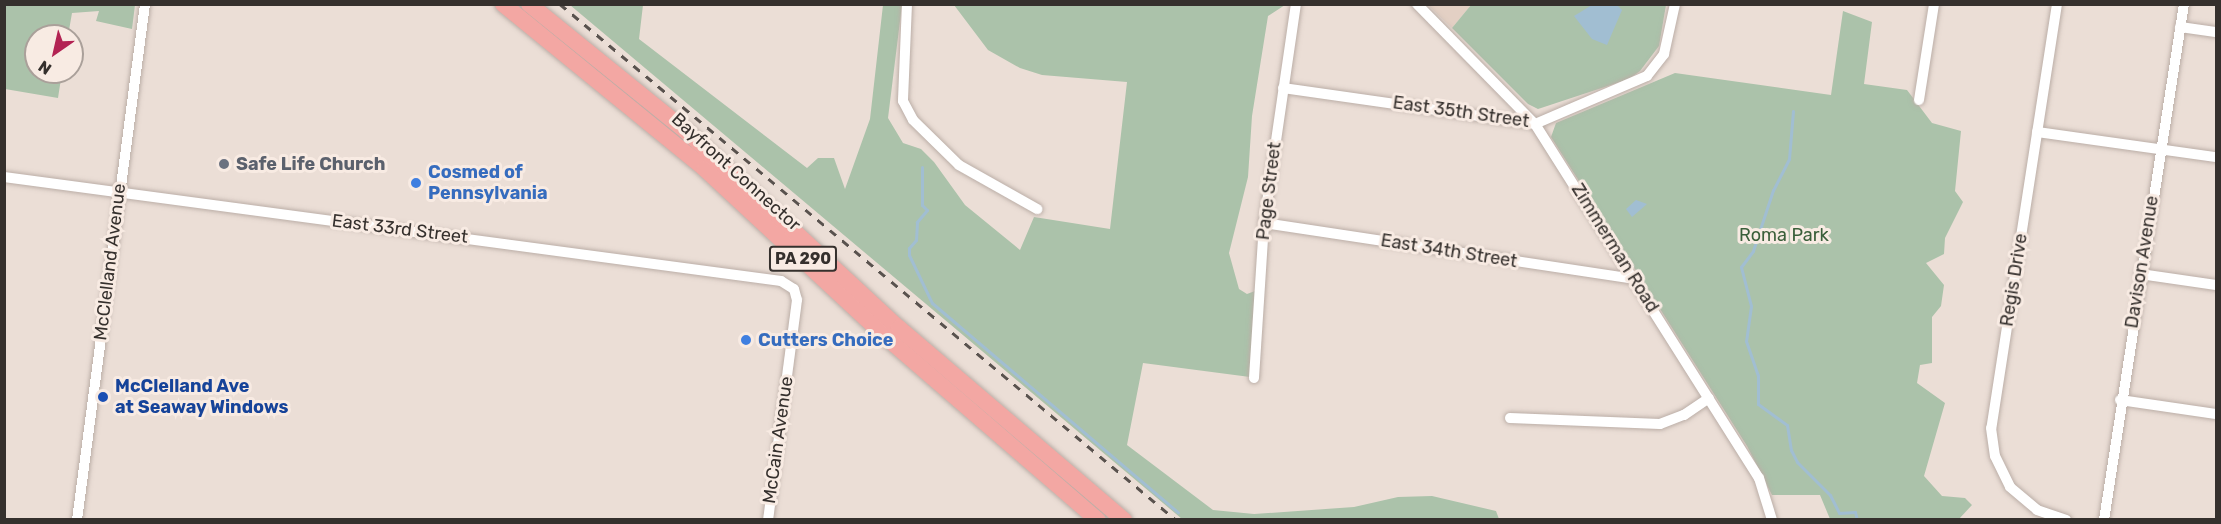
<!DOCTYPE html>
<html>
<head>
<meta charset="utf-8">
<style>
  body { margin:0 }
  #map { position:relative; width:2221px; height:524px; overflow:hidden; background:#ebded6; font-family:Rubik,sans-serif }
  div>[style] { position:absolute }
  [style*='--x'] { left:calc(var(--x)*1px); top:calc(var(--y)*1px); width:calc(var(--w)*1px); rotate:calc(var(--a)*1deg) }
  .built>* { inset:0; background:#e3d0c4 }
  .green>* { inset:0; background:#abc2aa }
  .water>* { inset:0; background:#a1bed2 }
  .stream>* { height:3px; margin:-1.5px; padding:0 1.5px; transform-origin:1.5px; border-radius:1.5px; background:#a1bed2 }
  .roads { filter:drop-shadow(0 0 2px #bbaea7) drop-shadow(0 0 2px #bbaea7) }
  .minor>* { height:10px; margin:-5px; padding:0 5px; transform-origin:5px; border-radius:5px; background:#fff }
  .highway>* { height:16px; margin:-8px; padding:0 8px; transform-origin:8px; border-radius:8px; background:#f3a7a3 }
  .rail>* { height:3px; margin-top:-1.5px; transform-origin:0; background:repeating-linear-gradient(90deg,#59524e 0 8px,transparent 0 16px) }
  .dots>* { width:16px; height:16px; translate:-50% -50%; box-sizing:border-box; border:3px solid #f8ebe3; border-radius:50% }
  span { translate:-50% -50%; white-space:nowrap; text-align:center; line-height:1.15; -webkit-text-stroke:6px #f8ebe3; paint-order:stroke }
  .shield-label span { padding:2px 4px; background:#f8ebe3; border:2px solid; border-radius:4px; -webkit-text-stroke-width:0 }
  .shield-label { font-size:16px; color:#35302d; font-weight:700 }
  .street-label { font-size:18px; color:#35302d }
  .worship-label { font-size:18px; color:#5b616d; font-weight:700 }
  .left { translate:0 -50%; text-align:left }
  .shop-label { font-size:18px; color:#366cbe; font-weight:700 }
  .park-label { font-size:18px; color:#3a5f3a }
  .transit-label { font-size:18px; color:#164399; font-weight:700 }
  .frame { position:absolute; inset:0; border:6px solid #35302d; pointer-events:none }
  .north { position:absolute; left:24px; top:24px; width:60px; height:60px; box-sizing:border-box; background:#f8ebe3; border:2px solid #aaa09a; border-radius:50%; rotate:214deg; font-size:16px; font-weight:700; line-height:24px; text-align:center; color:#35302d }
  .north::after { content:''; display:block; margin:auto; width:21px; height:27px; background:#b32353; clip-path:polygon(50% 0,100% 100%,50% 72%,0 100%) }
</style>
</head>
<body>
<div id="map">
  <div class="built">
    <div style="clip-path:polygon(1428px 5px,1471px 5px,1452px 28px)"></div>
  </div>
  <div class="green">
    <div style="clip-path:polygon(4px 5px,5px 4px,135px 5px,132px 29px,96px 21px,99px 11px,72px 13px,68px 36px,36px 36px,36px 72px,62px 72px,58px 98px,5px 89px)"></div>
    <div style="clip-path:polygon(570px 5px,643px 5px,639px 39px,807px 168px,818px 158px,834px 158px,845px 189px,870px 119px,883px 5px,902px 5px,888px 118px,903px 143px,921px 149px,934px 162px,965px 205px,1020px 250px,1034px 217px,1110px 229px,1127px 82px,1042px 75px,1020px 68px,988px 50px,954px 5px,1285px 5px,1268px 16px,1252px 116px,1248px 177px,1229px 253px,1239px 289px,1247px 294px,1255px 291px,1250px 377px,1143px 363px,1127px 445px,1213px 510px,1254px 514px,1354px 507px,1398px 497px,1432px 496px,1496px 511px,1499px 519px,1182px 519px)"></div>
    <div style="clip-path:polygon(1471px 5px,1666px 5px,1659px 46px,1640px 71px,1629px 79px,1538px 109px,1528px 104px,1452px 28px)"></div>
    <div style="clip-path:polygon(1843px 11px,1872px 22px,1864px 84px,1907px 90px,1932px 123px,1961px 131px,1955px 191px,1963px 202px,1945px 238px,1944px 254px,1926px 263px,1944px 285px,1941px 306px,1932px 317px,1932px 363px,1920px 365px,1917px 383px,1945px 403px,1924px 476px,1942px 496px,1965px 498px,1972px 505px,1959px 519px,1830px 519px,1820px 495px,1772px 495px,1747px 446px,1551px 137px,1556px 123px,1675px 73px,1831px 95px)"></div>
  </div>
  <div class="water">
    <div style="clip-path:polygon(1592px 5px,1617px 5px,1622px 10px,1607px 45px,1592px 39px,1574px 16px)"></div>
    <div style="clip-path:polygon(1636px 200px,1647px 204px,1632px 217px,1626px 209px)"></div>
  </div>
  <div class="stream">
    <div style="--x:1793;--y:111;--w:48;--a:94.8"></div>
    <div style="--x:1789;--y:159;--w:35;--a:117"></div>
    <div style="--x:1773;--y:190;--w:64;--a:108.2"></div>
    <div style="--x:1753;--y:251;--w:20;--a:127"></div>
    <div style="--x:1741;--y:267;--w:40;--a:75.6"></div>
    <div style="--x:1751;--y:306;--w:35;--a:98"></div>
    <div style="--x:1746;--y:341;--w:36;--a:71"></div>
    <div style="--x:1758;--y:375;--w:29;--a:90"></div>
    <div style="--x:1758;--y:404;--w:36;--a:36"></div>
    <div style="--x:1787;--y:425;--w:25;--a:81"></div>
    <div style="--x:1791;--y:450;--w:13;--a:63"></div>
    <div style="--x:1797;--y:462;--w:47;--a:45"></div>
    <div style="--x:1830;--y:495;--w:20;--a:63"></div>
    <div style="--x:1839;--y:513;--w:16;--a:-4"></div>
    <div style="--x:1855;--y:512;--w:8;--a:76"></div>
    <div style="--x:922;--y:167;--w:38;--a:90"></div>
    <div style="--x:922;--y:205;--w:7;--a:45"></div>
    <div style="--x:927;--y:210;--w:16;--a:130"></div>
    <div style="--x:917;--y:222;--w:18;--a:93"></div>
    <div style="--x:916;--y:240;--w:11;--a:131"></div>
    <div style="--x:909;--y:248;--w:7;--a:90"></div>
    <div style="--x:909;--y:255;--w:53;--a:64.4"></div>
    <div style="--x:932;--y:303;--w:323;--a:40.4"></div>
  </div>
  <div class="roads">
    <div class="minor">
      <div style="--x:907;--y:4;--w:97;--a:92.4"></div>
      <div style="--x:903;--y:101;--w:21;--a:62"></div>
      <div style="--x:913;--y:120;--w:64;--a:44.4"></div>
      <div style="--x:959;--y:165;--w:90;--a:29.4"></div>
      <div style="--x:1417;--y:4;--w:168;--a:45.5"></div>
      <div style="--x:1535;--y:124;--w:419;--a:57.7"></div>
      <div style="--x:1759;--y:478;--w:44;--a:72.8"></div>
      <div style="--x:2057;--y:4;--w:429;--a:98.8"></div>
      <div style="--x:1991;--y:428;--w:28;--a:82"></div>
      <div style="--x:1995;--y:456;--w:34;--a:64"></div>
      <div style="--x:2010;--y:487;--w:35;--a:40"></div>
      <div style="--x:2037;--y:510;--w:31;--a:19"></div>
      <div style="--x:2180;--y:27;--w:36;--a:8"></div>
      <div style="--x:1283;--y:88;--w:255;--a:8.1"></div>
      <div style="--x:1535;--y:124;--w:122;--a:-23.2"></div>
      <div style="--x:1647;--y:76;--w:28;--a:-52"></div>
      <div style="--x:1664;--y:54;--w:51;--a:-77.6"></div>
      <div style="--x:1919;--y:100;--w:97;--a:-81.1"></div>
      <div style="--x:2037;--y:132;--w:181;--a:8"></div>
      <div style="--x:4;--y:177;--w:784;--a:7.62"></div>
      <div style="--x:781;--y:281;--w:15;--a:32"></div>
      <div style="--x:794;--y:289;--w:11;--a:75"></div>
      <div style="--x:797;--y:300;--w:222;--a:97.5"></div>
      <div style="--x:1264;--y:223;--w:374;--a:8.6"></div>
      <div style="--x:2140;--y:274;--w:77;--a:8.2"></div>
      <div style="--x:1254;--y:378;--w:155;--a:-86.3"></div>
      <div style="--x:1264;--y:223;--w:221;--a:-81.7"></div>
      <div style="--x:2120;--y:400;--w:97;--a:8.3"></div>
      <div style="--x:1510;--y:418;--w:150;--a:2.3"></div>
      <div style="--x:1660;--y:424;--w:26;--a:-21"></div>
      <div style="--x:1684;--y:415;--w:30;--a:-34"></div>
      <div style="--x:77;--y:520;--w:520;--a:-82.49"></div>
      <div style="--x:2104;--y:520;--w:522;--a:-81.19"></div>
    </div>
    <div class="highway">
      <div style="--x:503;--y:4;--w:261;--a:39.2"></div>
      <div style="--x:705;--y:169;--w:250;--a:42.9"></div>
      <div style="--x:888;--y:339;--w:277;--a:40.8"></div>
      <div style="--x:529;--y:4;--w:203;--a:39"></div>
      <div style="--x:687;--y:132;--w:289;--a:42.8"></div>
      <div style="--x:899;--y:328;--w:296;--a:40.5"></div>
    </div>
  </div>
  <div class="rail">
    <div style="--x:560;--y:4;--w:804;--a:39.95"></div>
  </div>
  <div class="dots">
    <div style="left:224px;top:164px;background:#6b7280"></div>
    <div style="left:416px;top:183px;background:#3f7fe0"></div>
    <div style="left:746px;top:340px;background:#3f7fe0"></div>
    <div style="left:103px;top:397px;background:#1a4fb4"></div>
  </div>
  <div class="shield-label">
    <span style="left:803px;top:259px">PA 290</span>
  </div>
  <div class="street-label">
    <span style="left:1461px;top:112px;rotate:8deg">East 35th Street</span>
    <span style="left:736px;top:172px;rotate:42deg">Bayfront Connector</span>
    <span style="left:1269px;top:191px;rotate:-83deg">Page Street</span>
    <span style="left:400px;top:229px;rotate:7deg">East 33rd Street</span>
    <span style="left:1615px;top:248px;rotate:58deg">Zimmerman Road</span>
    <span style="left:1449px;top:251px;rotate:9deg">East 34th Street</span>
    <span style="left:110px;top:262px;rotate:-83deg">McClelland Avenue</span>
    <span style="left:2142px;top:262px;rotate:-81deg">Davison Avenue</span>
    <span style="left:2014px;top:280px;rotate:-81deg">Regis Drive</span>
    <span style="left:778px;top:440px;rotate:-82deg">McCain Avenue</span>
  </div>
  <div class="worship-label">
    <span class="left" style="left:236px;top:164px">Safe Life Church</span>
  </div>
  <div class="shop-label">
    <span class="left" style="left:428px;top:183px">Cosmed of<br>Pennsylvania</span>
    <span class="left" style="left:758px;top:340px">Cutters Choice</span>
  </div>
  <div class="park-label">
    <span style="left:1784px;top:235px">Roma Park</span>
  </div>
  <div class="transit-label">
    <span class="left" style="left:115px;top:397px">McClelland Ave<br>at Seaway Windows</span>
  </div>
  <div class="frame"></div>
  <div class="north">N</div>
</div>
</body>
</html>
